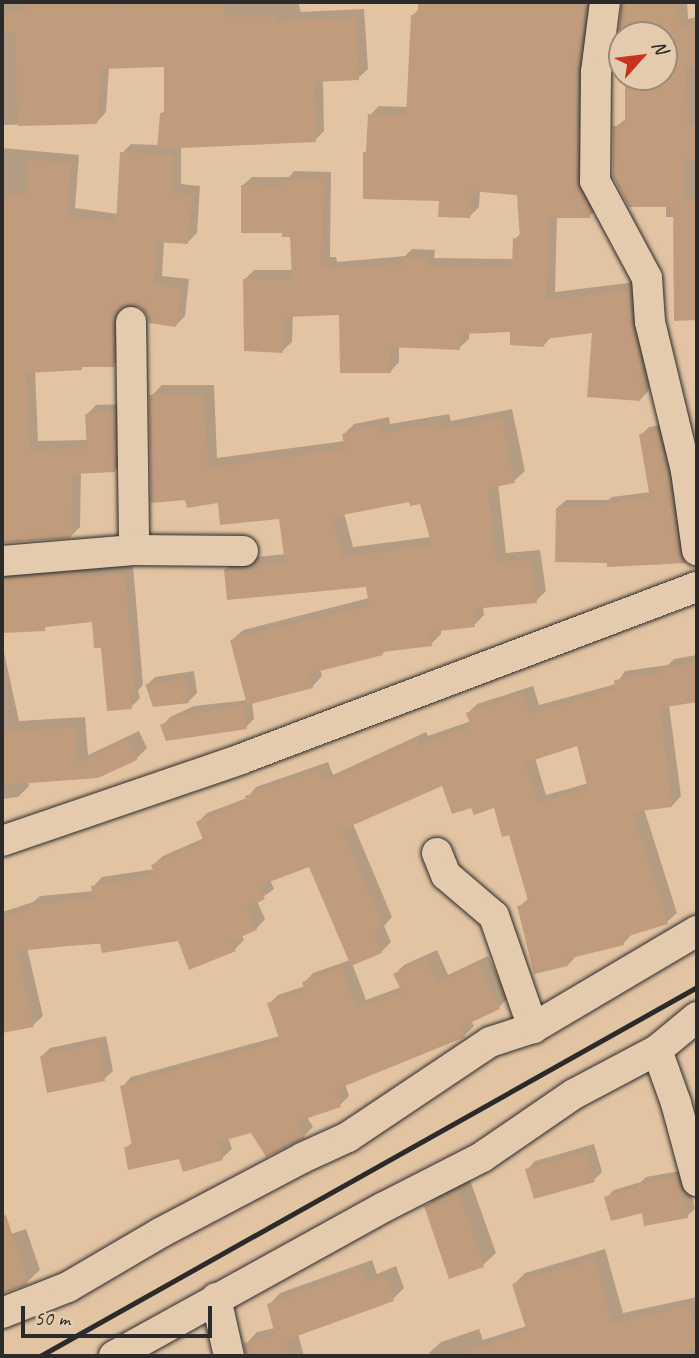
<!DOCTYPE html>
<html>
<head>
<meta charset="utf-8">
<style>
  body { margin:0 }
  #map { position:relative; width:699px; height:1358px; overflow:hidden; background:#e2c4a3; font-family:Caveat,sans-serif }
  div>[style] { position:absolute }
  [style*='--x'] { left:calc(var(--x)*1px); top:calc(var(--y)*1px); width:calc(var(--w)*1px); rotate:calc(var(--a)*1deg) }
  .shadow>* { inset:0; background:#0003 }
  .building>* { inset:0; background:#c09c7d }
  .roads { filter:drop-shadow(0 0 2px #2b2b2b) drop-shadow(0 0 2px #2b2b2b) }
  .street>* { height:30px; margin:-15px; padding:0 15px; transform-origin:15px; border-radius:15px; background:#e5cbad }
  .rail>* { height:5px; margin:-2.5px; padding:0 2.5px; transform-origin:2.5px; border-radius:2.5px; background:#2b2b2b }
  span { translate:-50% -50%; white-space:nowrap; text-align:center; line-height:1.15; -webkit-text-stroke:7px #e5cbad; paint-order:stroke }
  .frame { position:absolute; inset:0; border:4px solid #2b2b2b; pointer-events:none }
  .north { position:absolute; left:608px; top:21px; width:70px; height:70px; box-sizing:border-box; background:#e5cbad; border:2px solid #9b8b79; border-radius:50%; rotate:62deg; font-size:19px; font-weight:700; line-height:28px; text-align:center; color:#2b2b2b }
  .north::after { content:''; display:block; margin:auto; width:24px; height:32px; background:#c8321e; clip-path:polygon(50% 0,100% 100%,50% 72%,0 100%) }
  .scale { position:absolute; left:21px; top:1306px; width:191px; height:32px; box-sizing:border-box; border:4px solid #2b2b2b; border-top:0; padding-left:9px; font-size:21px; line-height:24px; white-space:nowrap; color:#2b2b2b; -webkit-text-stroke:5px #e5cbad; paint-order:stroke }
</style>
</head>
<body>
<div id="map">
  <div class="shadow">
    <div style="clip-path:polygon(298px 2px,301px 12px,364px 9px,368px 69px,358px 78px,323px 80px,324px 131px,315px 140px,181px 146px,181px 184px,200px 186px,197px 233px,188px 242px,164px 241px,162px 276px,189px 279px,185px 316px,176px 325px,148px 313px,141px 305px,126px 305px,122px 311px,122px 356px,113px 365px,84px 365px,35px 371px,38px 441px,88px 440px,87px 414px,96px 405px,123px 404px,124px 461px,115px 470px,81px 472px,80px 527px,71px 536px,2px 542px,2px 148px,79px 155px,75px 208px,118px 214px,122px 153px,131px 144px,159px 145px,161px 114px,166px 109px,166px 65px,109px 67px,106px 112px,97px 122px,2px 125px,2px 3px)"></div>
    <div style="clip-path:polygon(418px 2px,505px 2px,515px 107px,533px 4px,595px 2px,599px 207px,589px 216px,557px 216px,555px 292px,636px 282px,651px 356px,649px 390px,640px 400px,593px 331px,552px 336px,544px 345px,512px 330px,469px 332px,469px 339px,459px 348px,399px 346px,399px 362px,390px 372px,341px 313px,293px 315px,292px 342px,282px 351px,245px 279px,254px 270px,294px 270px,292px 236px,284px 232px,242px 186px,252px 177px,289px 177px,294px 171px,331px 172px,330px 257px,336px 257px,337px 262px,405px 256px,412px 249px,435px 250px,434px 258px,514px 259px,515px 239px,521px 233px,519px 193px,480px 190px,479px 207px,470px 216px,365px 153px,368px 149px,370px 115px,379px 106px,408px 107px,412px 16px,420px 8px)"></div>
    <div style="clip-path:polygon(624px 2px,687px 2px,688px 19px,697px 17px,697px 319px,676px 320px,675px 217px,666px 217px,666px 205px,615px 127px,627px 118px,627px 77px,664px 77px,664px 35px,622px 35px,622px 65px,616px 65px)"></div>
    <div style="clip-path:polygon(evenodd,162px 385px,214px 385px,217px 458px,345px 441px,344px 434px,354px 424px,389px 417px,390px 424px,449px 414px,451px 421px,512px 409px,525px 471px,514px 481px,498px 484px,506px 553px,540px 550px,546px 591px,536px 601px,483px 606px,484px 615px,474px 625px,441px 629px,441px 634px,431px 644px,386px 650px,382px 654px,320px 669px,322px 676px,312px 687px,252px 702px,254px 719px,246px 727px,162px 726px,170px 717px,194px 706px,248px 700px,232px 640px,243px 630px,369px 598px,367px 585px,226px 569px,237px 559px,286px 554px,280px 517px,219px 501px,151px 396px,162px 385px,410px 500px,421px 502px,431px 537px,353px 547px,344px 513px,410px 500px)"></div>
    <div style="clip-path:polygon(666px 424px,693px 553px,685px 561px,657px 565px,657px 561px,608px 561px,557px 508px,566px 500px,608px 500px,612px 497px,651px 492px,641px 435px,649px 427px)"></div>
    <div style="clip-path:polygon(89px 564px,89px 569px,133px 565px,143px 685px,138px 690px,140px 698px,131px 707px,93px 620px,48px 625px,44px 629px,2px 631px,2px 565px)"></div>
    <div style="clip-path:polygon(2px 643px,19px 721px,85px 717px,88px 755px,139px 731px,147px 748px,136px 759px,28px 781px,29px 786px,18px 797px,2px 799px)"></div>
    <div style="clip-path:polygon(evenodd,697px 655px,697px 700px,669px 705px,681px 796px,672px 806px,644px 809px,677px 913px,667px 922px,633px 933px,623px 944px,578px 954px,568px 965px,519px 907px,529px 898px,510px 833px,495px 805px,472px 805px,443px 783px,353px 824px,392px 917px,384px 926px,391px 942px,381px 952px,352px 963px,366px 1000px,401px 987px,395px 974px,404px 965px,437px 950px,448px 975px,488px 956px,508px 998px,499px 1007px,471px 1020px,474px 1026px,465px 1035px,345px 1084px,349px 1096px,340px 1105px,307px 1117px,313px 1127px,304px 1136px,252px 1131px,228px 1137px,232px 1149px,222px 1158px,181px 1157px,126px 1148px,133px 1142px,122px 1087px,131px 1077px,280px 1036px,269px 1004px,278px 995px,305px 986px,304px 983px,313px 973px,350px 960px,310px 865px,270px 880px,274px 889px,257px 901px,265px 919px,256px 929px,242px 935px,244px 940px,235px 949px,179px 939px,27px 948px,43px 1016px,33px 1025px,2px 1032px,2px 912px,33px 902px,40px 896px,94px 891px,93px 887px,102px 877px,155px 869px,153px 865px,163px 856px,204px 838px,198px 822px,207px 813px,247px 798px,256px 787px,328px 762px,333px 775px,426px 732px,428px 736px,471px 721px,468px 713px,477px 704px,533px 686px,539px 705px,616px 684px,625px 671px,668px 665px,674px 659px,697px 655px,579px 743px,589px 783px,546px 795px,535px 758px,579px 743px)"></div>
    <div style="clip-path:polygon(194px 671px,197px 693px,189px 701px,147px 685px,155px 677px)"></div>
    <div style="clip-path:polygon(106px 1036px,113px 1071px,104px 1079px,42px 1056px,50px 1048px)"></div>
    <div style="clip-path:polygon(594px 1144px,602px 1172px,594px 1180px,527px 1170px,535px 1161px)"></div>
    <div style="clip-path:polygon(685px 1170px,695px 1209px,687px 1216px,643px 1211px,606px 1198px,614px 1190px,641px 1182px,646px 1177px)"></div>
    <div style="clip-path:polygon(470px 1180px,496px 1253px,483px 1265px,426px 1207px,438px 1194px)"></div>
    <div style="clip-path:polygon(26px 1229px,40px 1270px,27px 1282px,2px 1292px,2px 1237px)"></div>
    <div style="clip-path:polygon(605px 1249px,623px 1313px,697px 1297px,697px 1356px,430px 1356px,429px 1353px,441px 1342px,479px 1329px,483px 1340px,527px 1326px,514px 1284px,525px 1273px)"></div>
    <div style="clip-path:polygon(372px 1260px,377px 1274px,396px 1266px,404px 1288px,393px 1299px,298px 1334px,304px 1356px,249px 1356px,246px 1344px,257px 1332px,275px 1328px,269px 1305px,280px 1293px)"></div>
  </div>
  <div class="building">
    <div style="clip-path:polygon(25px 2px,107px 2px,107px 6px,224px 2px,226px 17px,275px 16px,275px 22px,356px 18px,359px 80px,314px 82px,316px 142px,157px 149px,160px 113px,164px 113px,164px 67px,100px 69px,97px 124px,18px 126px,15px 33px,2px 33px,2px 11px,26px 10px)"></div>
    <div style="clip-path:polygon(418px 2px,587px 2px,578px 72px,578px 181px,591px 210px,590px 218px,548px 218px,546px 300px,628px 291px,634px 335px,643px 366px,640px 401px,587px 397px,592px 333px,545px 339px,544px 347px,510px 345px,510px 332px,461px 334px,460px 350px,390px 347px,391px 373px,340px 373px,339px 315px,285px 317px,283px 353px,244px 351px,243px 279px,292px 279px,290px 237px,282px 237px,282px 233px,241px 233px,241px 185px,283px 186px,283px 180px,323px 181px,321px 266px,328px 266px,328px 270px,401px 264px,401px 257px,426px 258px,426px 266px,512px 267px,513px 238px,520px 239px,517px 195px,471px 191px,470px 218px,438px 217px,439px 201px,363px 199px,363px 152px,366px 152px,368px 114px,406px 116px,411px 15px,418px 15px)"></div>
    <div style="clip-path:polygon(622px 2px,678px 2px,679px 27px,697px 23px,697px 66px,686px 66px,687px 125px,697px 125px,697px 159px,683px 160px,683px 200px,697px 200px,697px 320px,674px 321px,673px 207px,629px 207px,613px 177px,613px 126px,625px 126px,625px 78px,664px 79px,664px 35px,622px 35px,622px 67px,614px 67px)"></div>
    <div style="clip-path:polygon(120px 152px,173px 155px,173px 193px,192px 194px,188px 244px,156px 242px,154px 284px,181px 288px,176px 327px,149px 323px,146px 314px,140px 307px,123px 307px,114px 322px,114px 367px,82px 367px,82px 370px,26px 373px,30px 450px,87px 448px,85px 414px,115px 412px,115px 472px,73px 474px,71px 538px,2px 543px,2px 195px,26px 194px,29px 160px,71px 163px,67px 216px,116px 223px)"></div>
    <div style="clip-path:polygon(evenodd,149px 395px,204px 395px,208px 468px,345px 449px,342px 434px,379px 426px,380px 433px,439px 424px,440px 431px,502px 419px,515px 483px,488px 488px,496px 562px,530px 560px,537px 603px,473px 609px,475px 627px,430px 632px,432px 646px,382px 652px,383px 655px,308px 674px,313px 688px,247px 705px,230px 640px,369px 605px,366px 587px,227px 600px,224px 569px,285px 563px,279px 519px,220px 525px,218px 503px,187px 508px,185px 500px,151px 503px,149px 395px,409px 502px,410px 506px,420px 504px,432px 545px,342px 557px,332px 517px,409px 502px)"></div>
    <div style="clip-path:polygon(658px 431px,669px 474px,680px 552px,686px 563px,607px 567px,607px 563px,555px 562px,556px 508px,602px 508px,602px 505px,650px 498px,639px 434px)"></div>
    <div style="clip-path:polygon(80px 572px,81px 577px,125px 574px,135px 696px,130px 697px,132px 709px,107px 711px,101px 648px,94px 648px,92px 622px,45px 627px,45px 631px,2px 633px,2px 578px)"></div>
    <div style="clip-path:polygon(evenodd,697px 662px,697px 702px,660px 708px,672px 807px,633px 812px,668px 924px,622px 938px,624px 945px,567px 959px,568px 966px,534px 974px,517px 906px,529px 904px,509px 835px,502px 837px,494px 808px,474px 815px,471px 808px,452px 814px,442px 786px,342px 830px,384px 928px,374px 932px,382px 953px,351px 966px,309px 867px,259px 886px,265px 899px,247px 908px,257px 930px,231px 941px,236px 951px,189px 970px,178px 941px,102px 953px,100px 943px,17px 951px,34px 1027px,2px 1033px,2px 917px,29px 909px,28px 905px,93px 899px,91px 886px,156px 876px,151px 865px,204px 842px,196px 822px,247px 802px,245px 796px,319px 770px,323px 783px,417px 740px,419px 745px,471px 726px,466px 713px,523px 694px,530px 713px,615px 690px,614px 680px,663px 673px,662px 668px,697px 662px,577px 746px,588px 789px,537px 803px,525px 763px,577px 746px)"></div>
    <div style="clip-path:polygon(186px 679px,189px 703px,153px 707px,145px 684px)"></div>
    <div style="clip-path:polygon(244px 707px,247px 729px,166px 741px,160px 725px,184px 714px)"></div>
    <div style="clip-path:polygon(75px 727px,77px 764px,128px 740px,137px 760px,98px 778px,2px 785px,2px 732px)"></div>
    <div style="clip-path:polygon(427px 958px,438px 983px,479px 964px,500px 1009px,461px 1027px,465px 1037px,335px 1090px,341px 1107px,296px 1122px,305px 1138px,266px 1157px,251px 1133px,218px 1142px,223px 1160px,183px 1172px,179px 1159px,128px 1170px,124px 1147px,132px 1146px,120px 1086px,280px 1041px,267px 1003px,305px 991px,302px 982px,341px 968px,356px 1008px,402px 992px,393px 974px)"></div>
    <div style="clip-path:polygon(98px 1044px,105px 1081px,47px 1093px,40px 1056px)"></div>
    <div style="clip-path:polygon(586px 1152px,595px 1182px,534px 1199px,525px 1169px)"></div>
    <div style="clip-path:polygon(678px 1177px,688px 1218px,644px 1226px,642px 1213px,611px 1221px,604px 1197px,637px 1187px,637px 1184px)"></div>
    <div style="clip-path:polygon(458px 1191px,484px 1267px,449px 1279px,424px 1206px)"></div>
    <div style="clip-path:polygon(6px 1215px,28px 1284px,2px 1294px,2px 1216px)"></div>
    <div style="clip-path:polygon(594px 1259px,612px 1324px,690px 1306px,697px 1337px,697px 1347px,690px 1349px,691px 1356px,467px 1356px,466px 1352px,527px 1332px,512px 1284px)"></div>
    <div style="clip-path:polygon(361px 1270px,366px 1283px,385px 1276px,394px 1301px,286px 1340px,291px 1356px,246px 1356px,244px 1343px,275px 1335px,267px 1304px)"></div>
  </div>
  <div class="roads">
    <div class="street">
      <div style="--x:605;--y:2;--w:71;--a:97.3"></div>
      <div style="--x:596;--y:72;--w:109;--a:90.5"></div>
      <div style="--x:595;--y:181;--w:110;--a:61.8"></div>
      <div style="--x:647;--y:278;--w:44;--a:86.1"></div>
      <div style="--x:650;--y:322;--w:153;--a:76.4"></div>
      <div style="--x:686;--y:471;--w:80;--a:82.1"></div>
      <div style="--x:131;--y:322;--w:228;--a:89.2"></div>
      <div style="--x:2;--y:561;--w:132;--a:-4.8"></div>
      <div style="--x:134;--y:550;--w:109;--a:0.5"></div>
      <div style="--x:2;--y:841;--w:253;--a:-18.9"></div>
      <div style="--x:241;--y:759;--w:487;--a:-20.7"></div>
      <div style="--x:437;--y:853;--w:24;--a:68"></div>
      <div style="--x:446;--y:875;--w:63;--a:40.5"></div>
      <div style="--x:494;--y:916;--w:119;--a:70.8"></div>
      <div style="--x:657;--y:1050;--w:56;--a:70.3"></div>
      <div style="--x:676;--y:1103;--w:81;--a:74.9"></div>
      <div style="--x:216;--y:1298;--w:59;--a:77.4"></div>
      <div style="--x:2;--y:1313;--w:71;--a:-21.5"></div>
      <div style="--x:68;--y:1287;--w:107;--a:-30.4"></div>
      <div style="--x:160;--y:1233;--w:161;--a:-27.8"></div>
      <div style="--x:302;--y:1158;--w:51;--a:-24.5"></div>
      <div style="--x:348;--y:1137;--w:171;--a:-33.8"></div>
      <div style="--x:490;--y:1042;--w:45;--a:-18"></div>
      <div style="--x:533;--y:1028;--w:191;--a:-30.6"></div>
      <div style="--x:114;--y:1356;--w:308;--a:-28.9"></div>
      <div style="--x:384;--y:1207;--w:110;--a:-27"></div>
      <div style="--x:482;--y:1157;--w:112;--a:-34.4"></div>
      <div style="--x:574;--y:1094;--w:94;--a:-27.9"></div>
      <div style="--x:657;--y:1050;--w:52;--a:-39.5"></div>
    </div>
  </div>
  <div class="rail">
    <div style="--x:40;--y:1356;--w:754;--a:-29.32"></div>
  </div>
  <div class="frame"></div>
  <div class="north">N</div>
  <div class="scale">50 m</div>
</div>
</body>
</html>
